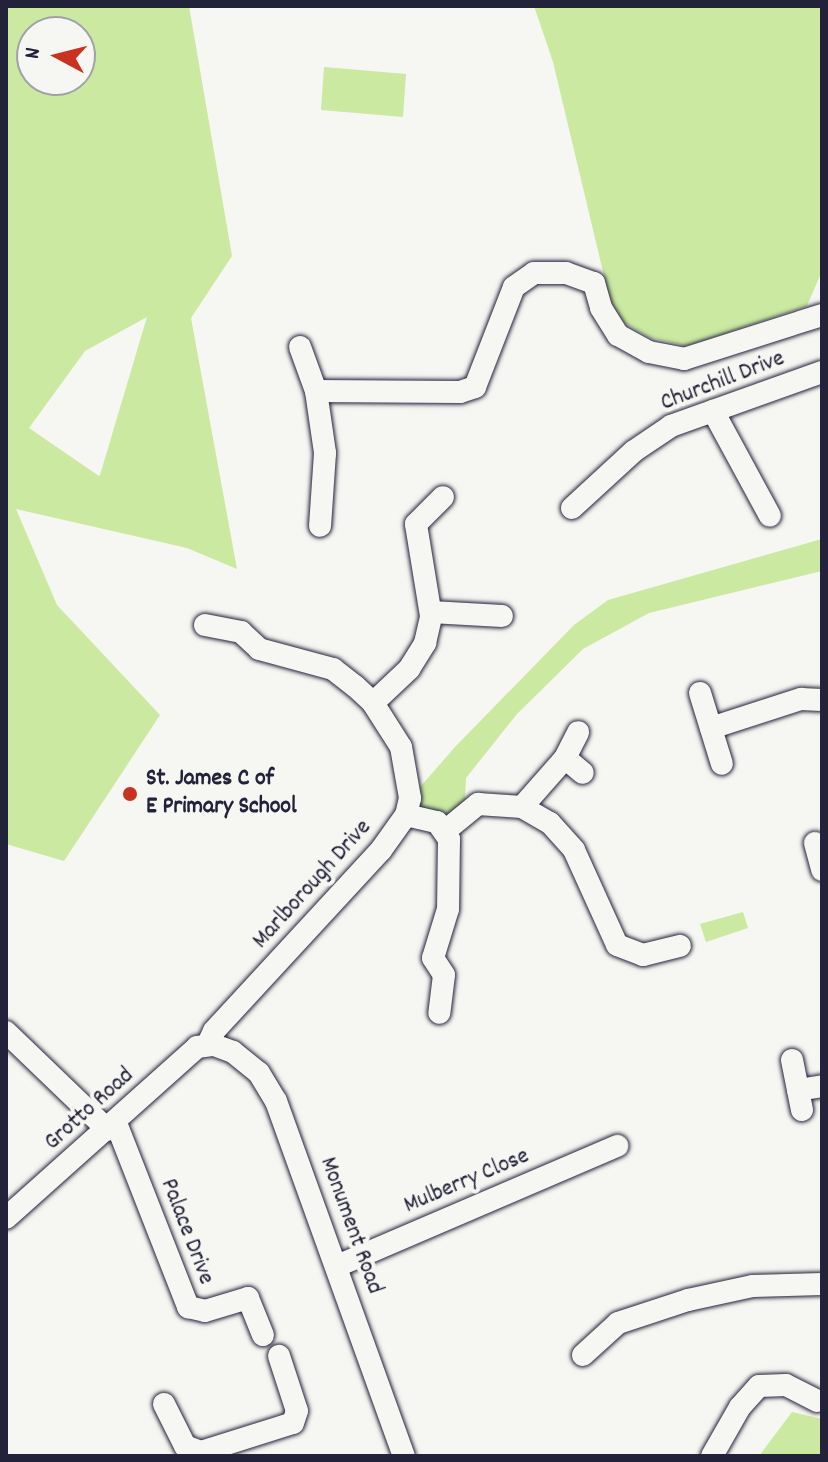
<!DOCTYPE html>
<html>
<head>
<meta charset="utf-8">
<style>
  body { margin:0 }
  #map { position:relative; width:828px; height:1462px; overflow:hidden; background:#f6f6f2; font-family:Dekko,sans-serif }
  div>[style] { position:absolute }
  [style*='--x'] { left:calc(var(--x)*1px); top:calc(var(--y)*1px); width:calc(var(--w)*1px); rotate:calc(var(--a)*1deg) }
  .green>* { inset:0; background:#cbe9a1 }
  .roads { filter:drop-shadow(0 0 2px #22223b) drop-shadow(0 0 2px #22223b) }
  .minor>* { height:22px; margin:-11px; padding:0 11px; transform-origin:11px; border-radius:11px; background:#f6f6f2 }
  .dots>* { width:22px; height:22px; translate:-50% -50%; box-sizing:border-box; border:4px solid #f6f6f2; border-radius:50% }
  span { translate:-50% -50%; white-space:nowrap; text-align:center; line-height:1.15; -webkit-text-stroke:8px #f6f6f2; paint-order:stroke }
  .street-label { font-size:24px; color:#22223b }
  .poi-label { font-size:24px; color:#22223b; font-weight:700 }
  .left { translate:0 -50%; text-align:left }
  .frame { position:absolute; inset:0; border:8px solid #22223b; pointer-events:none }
  .north { position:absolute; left:16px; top:16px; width:80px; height:80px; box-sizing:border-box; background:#f6f6f2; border:2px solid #a1a1a9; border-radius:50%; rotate:277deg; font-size:22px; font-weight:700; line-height:32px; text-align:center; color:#22223b }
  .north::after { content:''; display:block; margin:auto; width:28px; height:36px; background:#c8321e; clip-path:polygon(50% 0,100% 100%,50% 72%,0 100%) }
</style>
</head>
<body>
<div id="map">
  <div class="green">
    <div style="clip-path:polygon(evenodd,6px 6px,189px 6px,232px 256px,191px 318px,237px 569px,187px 548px,16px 509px,57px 605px,160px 715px,64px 861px,6px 844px,6px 6px,80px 32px,80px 80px,32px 80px,32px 32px,80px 32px,6px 6px,147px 317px,100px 475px,99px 476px,29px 428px,85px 351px,147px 317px)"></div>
    <div style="clip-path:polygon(534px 6px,822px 6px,822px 271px,807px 306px,687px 346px,651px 338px,624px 323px,610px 301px,553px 62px)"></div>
    <div style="clip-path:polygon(324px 67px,406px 74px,403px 117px,321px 110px)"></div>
    <div style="clip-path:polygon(822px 539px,822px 571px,649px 613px,583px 649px,517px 714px,466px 778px,465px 800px,453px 814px,422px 808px,414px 794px,455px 747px,574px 625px,608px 600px)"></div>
    <div style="clip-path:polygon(743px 912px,748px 928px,706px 942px,700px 924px)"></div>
    <div style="clip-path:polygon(792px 1412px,822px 1419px,822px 1456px,759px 1456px)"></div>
  </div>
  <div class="roads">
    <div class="minor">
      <div style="--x:300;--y:347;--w:47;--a:70"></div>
      <div style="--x:316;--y:391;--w:144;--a:0.4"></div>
      <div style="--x:460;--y:392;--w:16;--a:-18"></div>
      <div style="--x:475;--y:387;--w:107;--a:-68.7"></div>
      <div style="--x:514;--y:287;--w:24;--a:-35"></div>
      <div style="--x:534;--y:273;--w:32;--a:0"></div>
      <div style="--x:566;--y:273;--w:30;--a:20"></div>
      <div style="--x:594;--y:283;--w:26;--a:74"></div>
      <div style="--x:601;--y:308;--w:32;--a:58"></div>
      <div style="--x:618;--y:335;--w:35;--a:29"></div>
      <div style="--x:649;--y:352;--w:36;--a:11"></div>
      <div style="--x:684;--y:359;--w:145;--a:-17.7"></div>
      <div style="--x:316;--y:391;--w:63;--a:81.7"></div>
      <div style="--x:325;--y:453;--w:73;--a:93.9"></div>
      <div style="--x:713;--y:411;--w:119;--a:61.5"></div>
      <div style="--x:572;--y:508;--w:84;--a:-42.6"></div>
      <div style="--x:634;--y:451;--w:45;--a:-34"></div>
      <div style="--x:671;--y:426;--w:160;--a:-19.7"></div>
      <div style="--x:431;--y:612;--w:71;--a:3.2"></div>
      <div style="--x:205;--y:625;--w:37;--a:11"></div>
      <div style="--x:241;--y:632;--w:25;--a:43"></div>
      <div style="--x:259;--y:649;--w:77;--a:15.1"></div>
      <div style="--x:333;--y:669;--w:28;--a:38"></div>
      <div style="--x:355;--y:686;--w:25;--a:43"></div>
      <div style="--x:373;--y:703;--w:52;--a:57.5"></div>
      <div style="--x:401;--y:747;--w:52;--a:80"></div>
      <div style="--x:410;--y:798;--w:17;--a:103"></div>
      <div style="--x:406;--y:815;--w:43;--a:125.5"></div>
      <div style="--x:381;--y:850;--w:246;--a:132.7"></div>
      <div style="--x:214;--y:1031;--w:14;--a:115"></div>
      <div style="--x:700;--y:693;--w:74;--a:72.8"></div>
      <div style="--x:373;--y:703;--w:50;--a:-43.4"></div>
      <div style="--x:409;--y:669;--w:31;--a:-58"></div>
      <div style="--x:425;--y:643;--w:28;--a:-77"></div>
      <div style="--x:431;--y:616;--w:93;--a:-99.3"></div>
      <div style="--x:416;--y:524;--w:38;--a:-45"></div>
      <div style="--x:711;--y:728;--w:95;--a:-17.9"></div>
      <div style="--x:801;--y:699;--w:21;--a:3"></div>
      <div style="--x:565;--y:758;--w:29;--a:-63"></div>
      <div style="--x:522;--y:807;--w:65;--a:-48.7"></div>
      <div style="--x:565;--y:758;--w:23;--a:40"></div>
      <div style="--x:406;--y:815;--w:32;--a:13"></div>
      <div style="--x:437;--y:822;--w:21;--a:55"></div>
      <div style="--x:449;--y:839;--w:70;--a:90.8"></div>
      <div style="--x:448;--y:909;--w:51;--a:107"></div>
      <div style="--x:433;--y:958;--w:20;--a:57"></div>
      <div style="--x:444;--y:975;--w:38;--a:97"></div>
      <div style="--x:445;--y:831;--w:43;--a:-39.3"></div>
      <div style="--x:478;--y:804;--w:44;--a:3.9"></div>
      <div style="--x:522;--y:807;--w:32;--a:30"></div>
      <div style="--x:550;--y:823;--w:36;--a:48"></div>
      <div style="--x:574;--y:850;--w:104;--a:65.6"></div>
      <div style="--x:617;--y:945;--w:28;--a:21"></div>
      <div style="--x:643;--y:955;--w:38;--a:-14"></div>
      <div style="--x:815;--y:843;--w:28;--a:75"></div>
      <div style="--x:6;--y:1032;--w:141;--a:43.9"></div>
      <div style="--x:792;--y:1060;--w:51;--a:78.7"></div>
      <div style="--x:798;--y:1090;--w:24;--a:-9"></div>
      <div style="--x:116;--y:1123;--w:198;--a:68.6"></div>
      <div style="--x:188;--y:1307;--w:17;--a:13"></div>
      <div style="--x:205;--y:1311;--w:45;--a:-16.8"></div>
      <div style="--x:248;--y:1298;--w:40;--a:68"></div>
      <div style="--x:6;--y:1218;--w:256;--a:-41.8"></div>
      <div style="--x:197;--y:1047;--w:17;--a:-7"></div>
      <div style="--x:214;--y:1045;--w:20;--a:20"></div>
      <div style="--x:233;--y:1052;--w:33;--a:39"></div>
      <div style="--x:259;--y:1073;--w:33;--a:59"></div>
      <div style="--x:276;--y:1101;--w:377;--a:70.2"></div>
      <div style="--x:337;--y:1266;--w:305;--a:-23.2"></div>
      <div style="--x:583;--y:1355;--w:47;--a:-42.4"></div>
      <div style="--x:618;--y:1323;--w:74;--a:-18.2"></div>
      <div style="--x:688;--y:1300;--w:66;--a:-12.2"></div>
      <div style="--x:753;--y:1286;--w:69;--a:-1.7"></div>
      <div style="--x:164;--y:1404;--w:47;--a:63.4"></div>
      <div style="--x:185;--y:1446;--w:17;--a:21"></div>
      <div style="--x:201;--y:1452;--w:96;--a:-17.5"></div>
      <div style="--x:293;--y:1423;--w:13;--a:-72"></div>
      <div style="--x:297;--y:1411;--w:58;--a:-108.1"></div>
      <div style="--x:712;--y:1456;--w:56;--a:-60.3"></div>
      <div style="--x:740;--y:1407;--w:28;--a:-48"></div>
      <div style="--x:759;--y:1386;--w:27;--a:-2"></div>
      <div style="--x:786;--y:1385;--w:35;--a:27"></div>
    </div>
  </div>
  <div class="dots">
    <div style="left:130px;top:794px;background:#c8321e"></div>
  </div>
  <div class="street-label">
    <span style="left:723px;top:382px;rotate:-21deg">Churchill Drive</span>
    <span style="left:313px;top:885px;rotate:-48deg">Marlborough Drive</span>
    <span style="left:90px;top:1110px;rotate:-42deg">Grotto Road</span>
    <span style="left:467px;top:1182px;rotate:-23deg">Mulberry Close</span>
    <span style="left:350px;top:1226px;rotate:70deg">Monument Road</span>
    <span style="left:186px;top:1232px;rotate:69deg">Palace Drive</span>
  </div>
  <div class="poi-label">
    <span class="left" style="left:146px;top:794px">St. James C of<br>E Primary School</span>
  </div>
  <div class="frame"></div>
  <div class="north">N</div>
</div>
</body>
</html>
